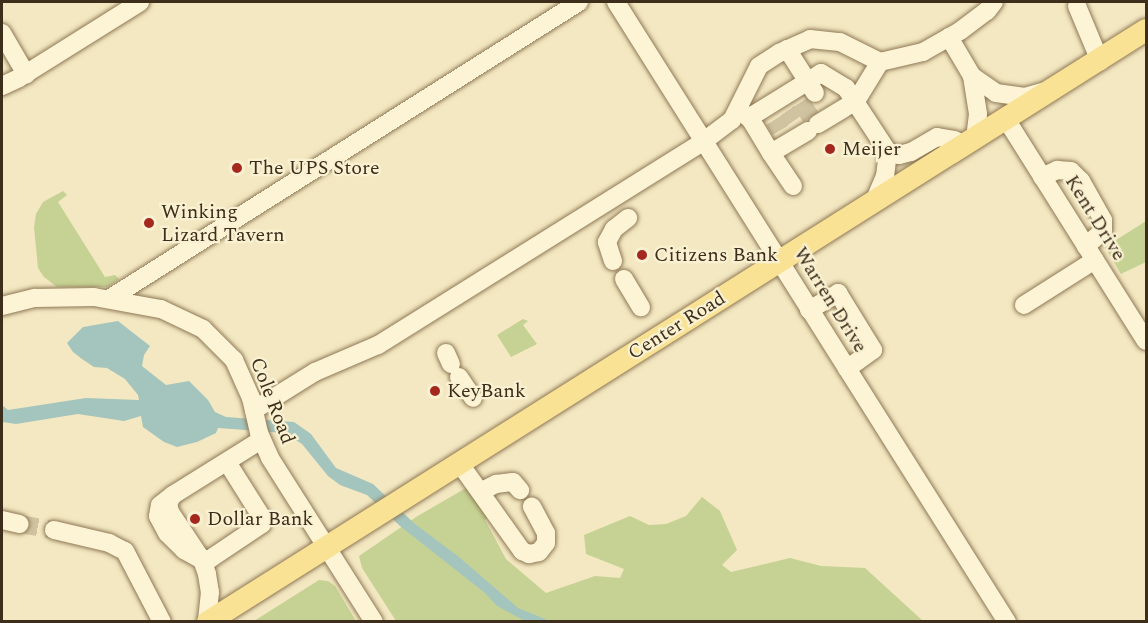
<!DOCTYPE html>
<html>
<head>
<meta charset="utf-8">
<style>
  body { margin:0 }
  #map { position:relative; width:1148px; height:623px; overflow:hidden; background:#f3e8c1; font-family:Spectral,serif }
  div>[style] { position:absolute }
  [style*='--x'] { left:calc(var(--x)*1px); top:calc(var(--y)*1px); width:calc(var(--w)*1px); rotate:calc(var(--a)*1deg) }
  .green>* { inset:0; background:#c6d293 }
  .water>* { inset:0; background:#a4c5bd }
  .minor-tunnel>* { height:18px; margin-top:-9px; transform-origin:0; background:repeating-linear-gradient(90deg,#cfc3a0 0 18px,transparent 0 27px) }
  .roads { filter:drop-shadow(0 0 2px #8f7856) drop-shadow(0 0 2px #8f7856) }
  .minor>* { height:18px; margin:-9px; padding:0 9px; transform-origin:9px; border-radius:9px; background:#fdf4d5 }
  .major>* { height:22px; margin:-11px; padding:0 11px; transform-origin:11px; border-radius:11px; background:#fae294 }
  .dots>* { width:16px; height:16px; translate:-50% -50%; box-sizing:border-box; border:3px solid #f9f1d1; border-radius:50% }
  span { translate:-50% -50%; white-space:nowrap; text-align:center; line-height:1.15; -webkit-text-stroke:4.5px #f9f1d1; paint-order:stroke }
  .poi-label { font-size:20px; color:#3d2e1c }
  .left { translate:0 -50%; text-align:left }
  .street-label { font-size:20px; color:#3d2e1c }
  .frame { position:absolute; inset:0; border:3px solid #3d2e1c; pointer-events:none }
</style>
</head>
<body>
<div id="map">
  <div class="green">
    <div style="clip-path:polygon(63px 191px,67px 195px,58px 202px,105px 277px,115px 275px,119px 279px,108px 287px,57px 287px,44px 277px,38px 268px,34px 227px,36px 214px,43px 202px)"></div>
    <div style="clip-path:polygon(1146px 221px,1146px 262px,1121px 274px,1105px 247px)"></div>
    <div style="clip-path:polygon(523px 319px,528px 321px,523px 325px,537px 344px,511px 357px,497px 335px)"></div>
    <div style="clip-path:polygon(466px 488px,484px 503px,491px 514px,485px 520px,506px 559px,546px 593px,595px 576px,620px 578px,624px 569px,586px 554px,584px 535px,630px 516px,649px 525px,666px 524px,686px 516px,702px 497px,720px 511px,737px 550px,722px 565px,731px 572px,790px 558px,821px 566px,865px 568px,923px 621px,396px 621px,362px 568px,359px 556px,416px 517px)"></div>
    <div style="clip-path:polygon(319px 580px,328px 581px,335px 586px,356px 621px,254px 621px)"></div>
  </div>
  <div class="water">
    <div style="clip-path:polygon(118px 321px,150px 346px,144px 355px,142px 366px,166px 385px,189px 381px,208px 400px,215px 412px,226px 417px,294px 422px,311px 434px,336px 468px,373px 484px,415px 524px,459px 557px,518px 608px,550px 621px,525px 621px,497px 606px,485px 593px,400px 526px,367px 495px,340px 485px,328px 476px,302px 444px,285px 433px,218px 428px,216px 433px,197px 442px,177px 447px,164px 442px,143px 427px,141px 416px,124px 421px,78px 414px,16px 424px,2px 422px,2px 405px,8px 410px,86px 398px,139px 400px,138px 395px,125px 379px,107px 368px,94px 367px,82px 359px,73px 352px,67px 343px,83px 327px)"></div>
  </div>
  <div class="minor-tunnel">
    <div style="--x:801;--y:102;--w:27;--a:57"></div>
    <div style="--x:787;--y:111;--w:12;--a:55"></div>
    <div style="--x:774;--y:120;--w:12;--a:59"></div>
    <div style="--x:20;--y:524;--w:35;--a:10"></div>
  </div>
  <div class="roads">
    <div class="minor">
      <div style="--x:616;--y:2;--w:733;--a:57.76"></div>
      <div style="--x:1077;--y:6;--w:60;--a:67.3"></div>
      <div style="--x:2;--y:33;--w:48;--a:59.7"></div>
      <div style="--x:949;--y:37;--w:45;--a:59.5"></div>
      <div style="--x:972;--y:76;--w:38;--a:81"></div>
      <div style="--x:978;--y:114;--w:24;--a:97"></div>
      <div style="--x:787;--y:49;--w:52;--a:57.5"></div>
      <div style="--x:972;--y:76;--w:29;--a:35"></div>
      <div style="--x:996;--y:93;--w:29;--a:8"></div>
      <div style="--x:1025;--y:97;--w:19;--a:-16"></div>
      <div style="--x:2;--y:86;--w:19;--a:-25"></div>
      <div style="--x:19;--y:78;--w:143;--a:-32.1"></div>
      <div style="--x:743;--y:113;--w:11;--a:41"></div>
      <div style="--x:751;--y:120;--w:39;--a:59"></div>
      <div style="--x:1006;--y:119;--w:262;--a:57.8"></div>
      <div style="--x:751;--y:120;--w:7;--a:-56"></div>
      <div style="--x:755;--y:114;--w:78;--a:-31.8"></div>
      <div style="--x:821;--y:73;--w:29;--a:31"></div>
      <div style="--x:846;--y:88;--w:77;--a:56.7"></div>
      <div style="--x:888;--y:152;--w:24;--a:97"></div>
      <div style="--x:885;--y:176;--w:28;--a:113"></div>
      <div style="--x:818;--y:124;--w:44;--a:-31.2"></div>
      <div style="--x:856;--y:101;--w:46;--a:-58.4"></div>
      <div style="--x:888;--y:152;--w:11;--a:15"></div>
      <div style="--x:899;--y:155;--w:12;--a:-14"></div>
      <div style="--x:911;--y:152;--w:30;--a:-30"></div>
      <div style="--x:937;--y:137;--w:17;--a:10"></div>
      <div style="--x:954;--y:140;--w:12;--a:24"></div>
      <div style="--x:1042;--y:177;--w:17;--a:-25"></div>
      <div style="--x:1057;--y:170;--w:14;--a:4"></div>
      <div style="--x:1071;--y:171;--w:14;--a:45"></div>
      <div style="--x:1081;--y:181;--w:45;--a:60.6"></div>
      <div style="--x:1103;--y:220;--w:11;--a:90"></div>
      <div style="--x:1103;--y:231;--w:23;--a:139"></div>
      <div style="--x:793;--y:186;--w:40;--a:-124"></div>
      <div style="--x:771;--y:153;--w:43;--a:-30.7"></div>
      <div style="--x:613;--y:261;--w:20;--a:-108"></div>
      <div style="--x:607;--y:242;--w:15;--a:-62"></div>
      <div style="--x:614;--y:229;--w:18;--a:-38"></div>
      <div style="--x:624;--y:279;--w:33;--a:59"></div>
      <div style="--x:109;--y:299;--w:556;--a:-32.29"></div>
      <div style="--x:1024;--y:305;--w:84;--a:-32.4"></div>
      <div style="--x:2;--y:306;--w:34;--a:-14"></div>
      <div style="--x:35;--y:298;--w:59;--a:-1"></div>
      <div style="--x:94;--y:297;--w:68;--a:10.2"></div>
      <div style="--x:161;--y:309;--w:47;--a:25.5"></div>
      <div style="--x:203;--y:329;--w:44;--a:45"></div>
      <div style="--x:234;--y:360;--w:42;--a:65.9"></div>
      <div style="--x:251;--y:398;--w:36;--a:77"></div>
      <div style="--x:259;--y:433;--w:27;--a:66"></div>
      <div style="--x:270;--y:458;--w:194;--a:57.6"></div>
      <div style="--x:809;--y:310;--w:34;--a:-30"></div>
      <div style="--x:838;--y:293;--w:67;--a:58.4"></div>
      <div style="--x:873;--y:350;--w:32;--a:144"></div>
      <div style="--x:446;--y:353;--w:12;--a:66"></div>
      <div style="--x:459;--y:377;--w:25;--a:56"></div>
      <div style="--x:254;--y:410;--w:72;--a:-31.9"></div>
      <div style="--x:315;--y:372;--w:69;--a:-23.2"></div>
      <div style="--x:378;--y:345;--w:385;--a:-32"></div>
      <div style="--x:704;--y:141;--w:35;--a:-37"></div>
      <div style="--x:732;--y:120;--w:60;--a:-63.4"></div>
      <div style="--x:759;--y:66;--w:24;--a:-33"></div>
      <div style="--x:779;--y:53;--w:34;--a:-24"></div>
      <div style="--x:810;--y:39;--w:30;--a:6"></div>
      <div style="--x:840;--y:42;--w:45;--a:26.6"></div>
      <div style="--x:880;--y:62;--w:44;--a:-13.1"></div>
      <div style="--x:923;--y:52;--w:43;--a:-29.6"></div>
      <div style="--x:960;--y:31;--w:34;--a:-37"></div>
      <div style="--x:987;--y:11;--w:11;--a:-52"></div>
      <div style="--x:227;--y:462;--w:64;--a:57.8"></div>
      <div style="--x:261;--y:516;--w:8;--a:83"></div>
      <div style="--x:262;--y:524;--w:63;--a:146.1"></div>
      <div style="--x:210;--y:559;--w:8;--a:173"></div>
      <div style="--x:202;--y:560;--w:21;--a:-151"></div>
      <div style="--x:184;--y:550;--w:24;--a:-135"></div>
      <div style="--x:167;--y:533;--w:19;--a:-118"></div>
      <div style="--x:158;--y:516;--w:11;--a:-80"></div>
      <div style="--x:160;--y:505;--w:16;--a:-38"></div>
      <div style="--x:173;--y:495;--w:104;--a:-32"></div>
      <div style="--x:460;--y:464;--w:107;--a:54.5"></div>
      <div style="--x:522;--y:551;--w:8;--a:23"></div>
      <div style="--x:529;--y:554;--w:10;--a:-11"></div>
      <div style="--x:539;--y:552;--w:11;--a:-52"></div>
      <div style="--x:546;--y:543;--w:10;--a:-90"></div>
      <div style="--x:546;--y:533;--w:30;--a:-118"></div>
      <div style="--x:482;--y:491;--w:16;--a:-27"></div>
      <div style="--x:496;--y:484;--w:17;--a:-7"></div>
      <div style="--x:513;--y:482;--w:11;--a:49"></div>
      <div style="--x:173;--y:495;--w:9;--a:122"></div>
      <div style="--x:168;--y:503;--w:9;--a:77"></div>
      <div style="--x:170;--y:512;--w:58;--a:56.3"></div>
      <div style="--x:202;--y:560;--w:15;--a:70"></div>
      <div style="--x:207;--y:574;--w:18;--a:81"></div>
      <div style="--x:210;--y:592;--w:30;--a:96"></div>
      <div style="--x:2;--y:520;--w:18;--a:13"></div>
      <div style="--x:54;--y:530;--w:57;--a:13.3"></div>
      <div style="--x:109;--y:543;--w:18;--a:27"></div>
      <div style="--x:125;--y:551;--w:80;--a:62.5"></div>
    </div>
    <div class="major">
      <div style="--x:208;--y:622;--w:1109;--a:-32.26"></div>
    </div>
  </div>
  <div class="dots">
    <div style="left:830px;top:149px;background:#a5281f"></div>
    <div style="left:237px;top:168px;background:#a5281f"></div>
    <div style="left:149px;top:223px;background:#a5281f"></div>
    <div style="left:642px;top:255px;background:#a5281f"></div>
    <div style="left:435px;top:391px;background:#a5281f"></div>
    <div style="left:195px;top:519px;background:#a5281f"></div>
  </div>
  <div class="poi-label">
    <span class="left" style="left:842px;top:149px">Meijer</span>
    <span class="left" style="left:249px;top:168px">The UPS Store</span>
    <span class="left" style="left:161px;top:224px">Winking<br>Lizard Tavern</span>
    <span class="left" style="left:654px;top:255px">Citizens Bank</span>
    <span class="left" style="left:447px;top:391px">KeyBank</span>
    <span class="left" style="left:207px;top:519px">Dollar Bank</span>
  </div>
  <div class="street-label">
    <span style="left:1095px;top:218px;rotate:58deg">Kent Drive</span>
    <span style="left:830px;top:300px;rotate:58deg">Warren Drive</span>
    <span style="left:677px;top:326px;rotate:-32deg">Center Road</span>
    <span style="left:272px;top:401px;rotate:69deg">Cole Road</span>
  </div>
  <div class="frame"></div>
</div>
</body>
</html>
